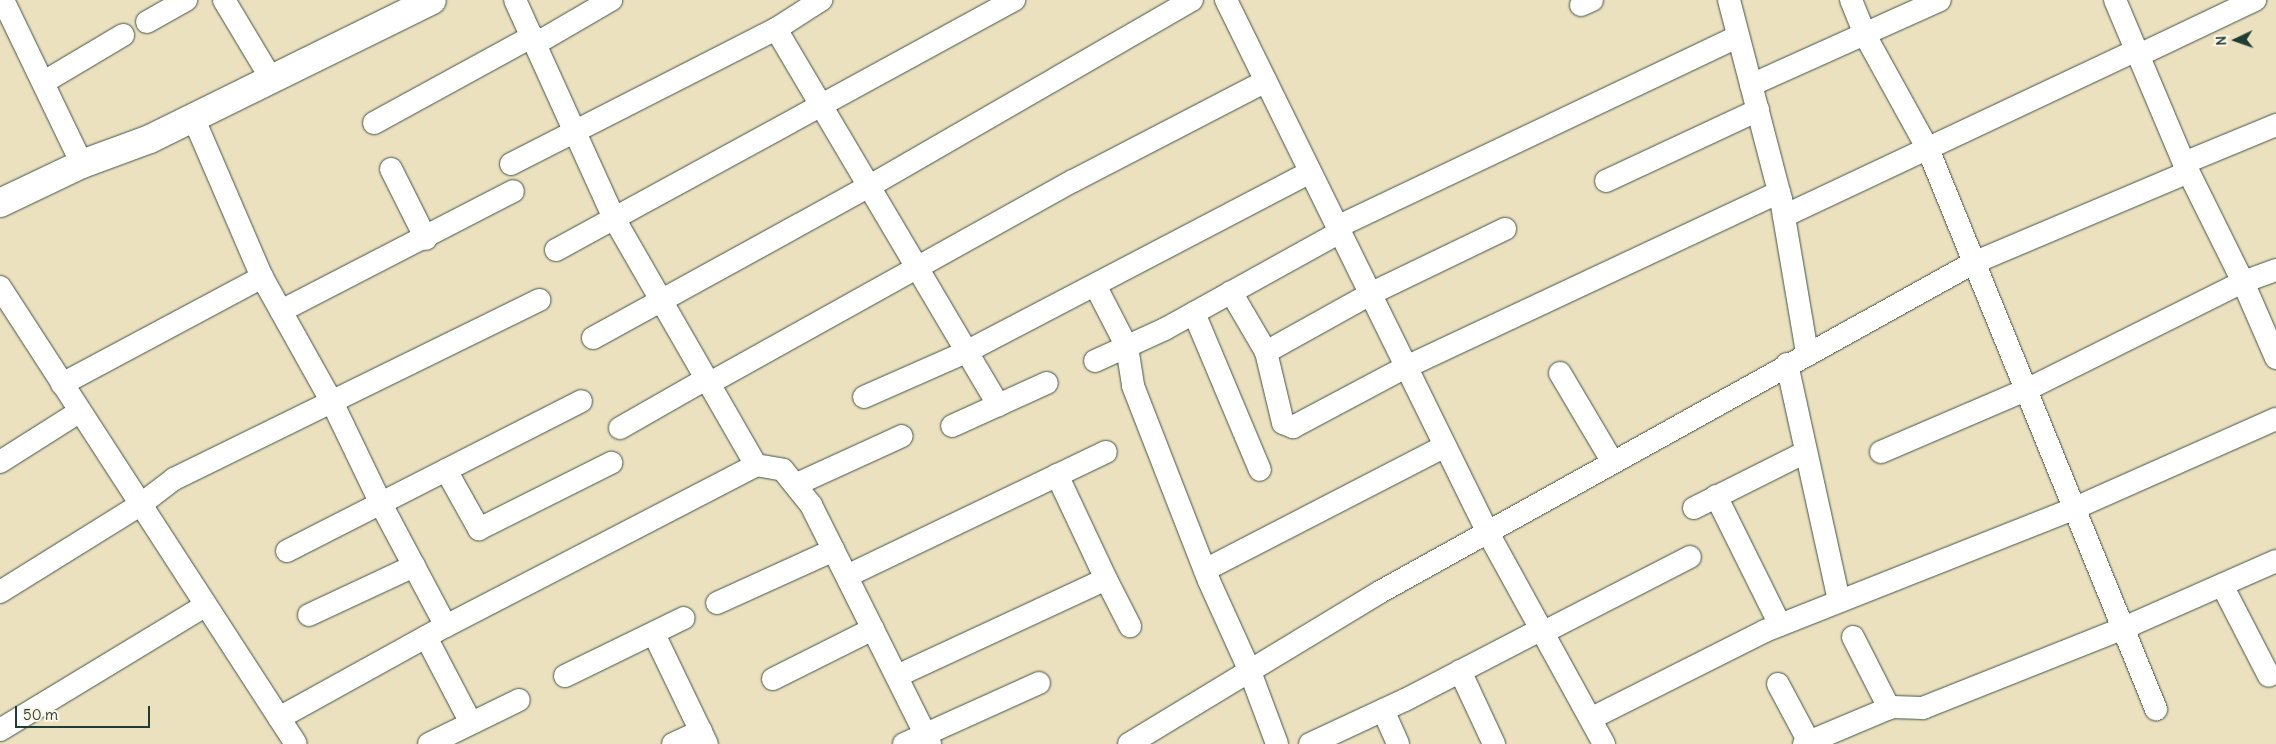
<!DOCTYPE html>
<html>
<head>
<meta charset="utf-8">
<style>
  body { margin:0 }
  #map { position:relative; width:2276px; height:744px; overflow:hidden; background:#ece1be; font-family:Delius,sans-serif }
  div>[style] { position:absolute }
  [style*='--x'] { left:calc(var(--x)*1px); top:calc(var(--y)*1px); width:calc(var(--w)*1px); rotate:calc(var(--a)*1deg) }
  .roads { filter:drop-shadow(0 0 1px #3e5649) drop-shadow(0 0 1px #3e5649) }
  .minor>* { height:22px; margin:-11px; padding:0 11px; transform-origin:11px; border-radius:11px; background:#fff }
  .major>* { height:28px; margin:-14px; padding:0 14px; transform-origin:14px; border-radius:14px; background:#fff }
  span { translate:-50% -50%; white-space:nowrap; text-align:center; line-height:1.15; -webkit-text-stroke:4px #fcf5e5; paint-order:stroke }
  .north { position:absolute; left:2211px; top:15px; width:50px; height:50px; -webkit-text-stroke:4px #fcf5e5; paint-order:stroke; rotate:267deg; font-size:14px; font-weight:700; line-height:20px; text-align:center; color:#1f3d34 }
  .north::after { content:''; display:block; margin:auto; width:18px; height:22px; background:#1f3d34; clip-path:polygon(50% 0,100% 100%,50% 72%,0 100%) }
  .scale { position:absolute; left:15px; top:706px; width:135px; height:22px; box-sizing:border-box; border:2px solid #1f3d34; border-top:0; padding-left:6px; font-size:15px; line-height:18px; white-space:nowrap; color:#1f3d34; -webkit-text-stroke:4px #fcf5e5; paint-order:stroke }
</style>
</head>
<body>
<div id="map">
  <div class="roads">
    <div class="minor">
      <div style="--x:3;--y:0;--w:182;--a:64.3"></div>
      <div style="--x:224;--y:0;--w:90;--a:59.1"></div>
      <div style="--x:515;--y:0;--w:242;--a:65.6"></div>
      <div style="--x:615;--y:220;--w:283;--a:60.1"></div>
      <div style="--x:1226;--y:0;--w:592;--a:63.82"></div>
      <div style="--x:1487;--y:531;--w:243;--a:61.2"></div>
      <div style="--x:1729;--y:0;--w:206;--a:75.4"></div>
      <div style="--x:1781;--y:199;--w:156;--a:80.4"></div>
      <div style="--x:1851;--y:0;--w:38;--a:68"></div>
      <div style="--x:1865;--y:35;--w:130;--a:61.1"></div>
      <div style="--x:1928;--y:149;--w:605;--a:67.85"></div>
      <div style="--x:2115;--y:0;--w:177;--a:67.1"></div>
      <div style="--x:2184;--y:163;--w:133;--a:63.6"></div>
      <div style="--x:2243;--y:282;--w:83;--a:66.5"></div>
      <div style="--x:1581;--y:5;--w:12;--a:-24"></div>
      <div style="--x:147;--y:22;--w:45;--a:-29.4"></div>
      <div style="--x:776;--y:29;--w:437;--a:59.4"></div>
      <div style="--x:537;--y:43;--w:86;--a:-30.2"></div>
      <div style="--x:2137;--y:56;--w:131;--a:-25.4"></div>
      <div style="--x:44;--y:82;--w:92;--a:-30.7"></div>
      <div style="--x:1751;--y:85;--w:207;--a:-24.2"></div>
      <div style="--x:193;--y:117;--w:174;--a:66.7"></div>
      <div style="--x:262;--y:277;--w:143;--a:60.8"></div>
      <div style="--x:332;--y:402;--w:113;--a:64.3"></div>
      <div style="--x:381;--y:504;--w:138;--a:62"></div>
      <div style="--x:374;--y:123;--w:181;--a:-28.7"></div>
      <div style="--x:2184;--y:163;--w:100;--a:-22.4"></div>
      <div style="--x:511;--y:164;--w:297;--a:-27"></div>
      <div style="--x:776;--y:29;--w:54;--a:-32.8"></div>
      <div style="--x:391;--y:169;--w:78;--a:63.4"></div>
      <div style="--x:1606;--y:181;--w:168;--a:-25"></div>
      <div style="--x:1784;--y:216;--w:388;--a:-25.2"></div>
      <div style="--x:1337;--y:227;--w:444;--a:-25.4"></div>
      <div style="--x:556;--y:250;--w:522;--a:-28.63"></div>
      <div style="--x:1095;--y:285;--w:70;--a:62.7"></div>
      <div style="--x:1127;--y:347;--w:39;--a:81"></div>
      <div style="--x:1133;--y:386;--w:209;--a:68.7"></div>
      <div style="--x:1209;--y:581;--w:97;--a:65.6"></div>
      <div style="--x:1249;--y:669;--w:80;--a:69.5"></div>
      <div style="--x:0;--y:287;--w:544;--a:57.07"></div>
      <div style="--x:1231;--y:292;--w:69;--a:59.7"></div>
      <div style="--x:1266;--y:352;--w:73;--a:76.5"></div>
      <div style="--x:1283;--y:423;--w:11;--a:22"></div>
      <div style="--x:1293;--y:427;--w:128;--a:-28"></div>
      <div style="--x:1406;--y:367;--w:412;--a:-25.1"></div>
      <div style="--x:281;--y:311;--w:261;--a:-27.3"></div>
      <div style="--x:1194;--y:313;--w:170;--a:67.2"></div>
      <div style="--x:593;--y:338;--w:314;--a:-28.8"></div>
      <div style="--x:868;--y:187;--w:374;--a:-30"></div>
      <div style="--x:1266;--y:352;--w:119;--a:-29.1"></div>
      <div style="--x:1370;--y:294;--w:150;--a:-25.7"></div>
      <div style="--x:1095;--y:361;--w:77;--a:-24.6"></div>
      <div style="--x:1165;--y:329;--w:200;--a:-29"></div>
      <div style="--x:1787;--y:364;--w:242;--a:77.6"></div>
      <div style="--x:1560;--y:373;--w:102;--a:59.4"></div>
      <div style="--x:62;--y:384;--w:227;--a:-28.1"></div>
      <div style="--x:708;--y:384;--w:418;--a:-29.1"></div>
      <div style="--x:1073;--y:181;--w:217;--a:-27.4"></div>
      <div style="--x:864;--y:397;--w:111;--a:-23.8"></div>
      <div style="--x:966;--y:352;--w:388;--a:-27.6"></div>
      <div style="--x:952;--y:426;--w:104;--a:-24.4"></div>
      <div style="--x:620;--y:428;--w:99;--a:-29.7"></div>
      <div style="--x:1881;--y:452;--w:158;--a:-23.2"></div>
      <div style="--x:2026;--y:390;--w:242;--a:-26.5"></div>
      <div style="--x:2243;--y:282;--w:35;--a:-20"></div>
      <div style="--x:0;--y:462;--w:93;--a:-32.3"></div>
      <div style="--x:446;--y:470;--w:68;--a:60.8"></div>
      <div style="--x:479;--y:529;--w:148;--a:-26.6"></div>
      <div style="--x:797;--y:484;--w:115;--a:-24.6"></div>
      <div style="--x:1716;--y:496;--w:144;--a:63.6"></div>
      <div style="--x:1694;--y:508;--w:125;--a:-26.6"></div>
      <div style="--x:287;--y:551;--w:330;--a:-27"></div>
      <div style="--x:1205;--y:570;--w:270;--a:-27.3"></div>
      <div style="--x:847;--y:576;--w:287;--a:-25.6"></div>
      <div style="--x:1106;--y:579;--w:53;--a:62.9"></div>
      <div style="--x:2222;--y:585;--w:102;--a:62.7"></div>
      <div style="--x:0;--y:592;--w:165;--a:-31.9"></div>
      <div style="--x:140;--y:505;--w:43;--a:-37.4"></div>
      <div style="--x:174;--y:479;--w:407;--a:-26.1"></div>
      <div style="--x:717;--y:603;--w:128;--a:-24.4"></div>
      <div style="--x:309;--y:615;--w:116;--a:-25"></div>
      <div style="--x:1544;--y:632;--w:164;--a:-27.2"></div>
      <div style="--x:654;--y:634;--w:122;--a:64.3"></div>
      <div style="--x:426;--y:637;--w:97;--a:62.4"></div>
      <div style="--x:1853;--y:637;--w:80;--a:63.1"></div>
      <div style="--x:1460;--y:671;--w:81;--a:65"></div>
      <div style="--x:565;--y:676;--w:132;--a:-26"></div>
      <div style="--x:897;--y:676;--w:230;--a:-24.9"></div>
      <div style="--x:1106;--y:579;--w:115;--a:-115.2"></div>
      <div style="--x:773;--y:679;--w:112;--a:-26.6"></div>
      <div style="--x:1778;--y:684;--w:68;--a:61.9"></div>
      <div style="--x:1383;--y:710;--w:37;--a:66"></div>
      <div style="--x:279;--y:718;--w:191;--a:-28.9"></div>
      <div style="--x:446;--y:626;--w:349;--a:-27.4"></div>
      <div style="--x:756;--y:465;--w:27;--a:10"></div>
      <div style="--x:783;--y:470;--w:45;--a:51.3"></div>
      <div style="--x:811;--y:505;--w:267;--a:63.5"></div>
      <div style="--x:1592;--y:718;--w:194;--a:-26.7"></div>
      <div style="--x:1765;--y:631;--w:334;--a:-21.6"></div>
      <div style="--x:2075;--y:508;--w:220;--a:-23.9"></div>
      <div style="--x:0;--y:730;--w:240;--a:-31.2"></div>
      <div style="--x:429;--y:744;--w:100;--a:-26.1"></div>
      <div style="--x:673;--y:744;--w:31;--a:-25"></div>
      <div style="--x:904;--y:744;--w:148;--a:-24.3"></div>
      <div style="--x:1129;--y:744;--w:293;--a:-31.2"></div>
      <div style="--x:1380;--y:592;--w:678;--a:-29.02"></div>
      <div style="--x:1973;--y:263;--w:233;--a:-22.9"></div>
      <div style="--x:1310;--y:744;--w:105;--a:-24.9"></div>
      <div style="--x:1405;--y:700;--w:154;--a:-27.4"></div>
      <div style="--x:1804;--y:744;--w:95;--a:-22.8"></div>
      <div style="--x:1892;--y:707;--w:31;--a:2"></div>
      <div style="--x:1923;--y:708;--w:216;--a:-21.7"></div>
      <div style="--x:2124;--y:628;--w:166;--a:-23.8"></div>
    </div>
    <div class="major">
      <div style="--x:0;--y:203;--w:91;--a:-25.4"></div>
      <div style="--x:82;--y:164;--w:72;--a:-20.2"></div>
      <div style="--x:150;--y:139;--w:314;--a:-26.2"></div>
    </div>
  </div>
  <div class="north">N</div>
  <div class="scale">50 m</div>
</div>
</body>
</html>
